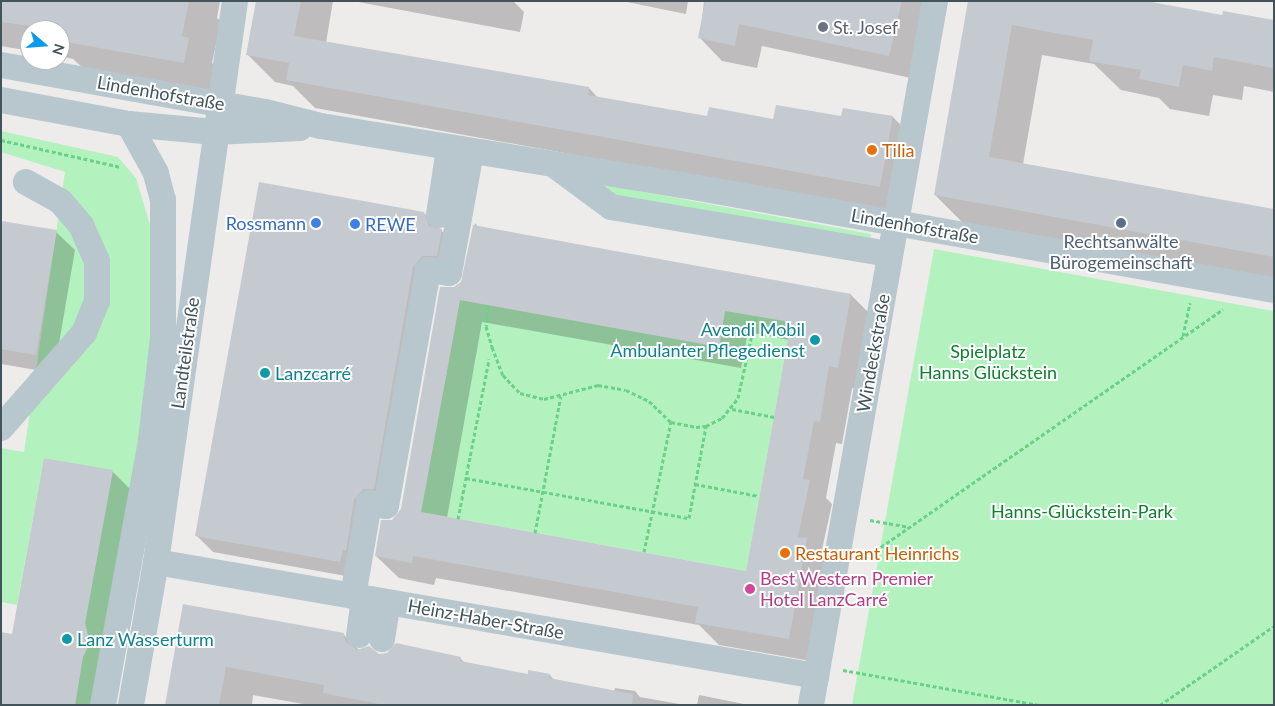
<!DOCTYPE html>
<html>
<head>
<meta charset="utf-8">
<style>
  body { margin:0 }
  #map { position:relative; width:1275px; height:706px; overflow:hidden; background:#eeebeb; font-family:Lato,sans-serif }
  div>[style] { position:absolute }
  [style*='--x'] { left:calc(var(--x)*1px); top:calc(var(--y)*1px); width:calc(var(--w)*1px); rotate:calc(var(--a)*1deg) }
  .green>* { inset:0; background:#b3f2be }
  .shadow>* { inset:0; background:#0003 }
  .building>* { inset:0; background:#c4cacf }
  .path>* { height:3px; margin-top:-1.5px; transform-origin:0; background:repeating-linear-gradient(90deg,#69d288 0 4px,transparent 0 6.5px) }
  .minor>* { height:26px; margin:-13px; padding:0 13px; transform-origin:13px; border-radius:13px; background:#b7c7cd }
  .dots>* { width:14px; height:14px; translate:-50% -50%; box-sizing:border-box; border:2px solid #fff; border-radius:50% }
  span { translate:-50% -50%; white-space:nowrap; text-align:center; line-height:1.15; -webkit-text-stroke:4px #fff; paint-order:stroke }
  .worship-label { font-size:18px; color:#5b616d }
  .left { translate:0 -50%; text-align:left }
  .street-label { font-size:18px; color:#42545a }
  .food-label { font-size:18px; color:#c56008 }
  .shop-label { font-size:18px; color:#366cbe }
  .right { translate:-100% -50%; text-align:right }
  .service-label { font-size:18px; color:#4e5e75 }
  .culture-label { font-size:18px; color:#0d838f }
  .park-label { font-size:18px; color:#0e802f }
  .hotel-label { font-size:18px; color:#b23c85 }
  .frame { position:absolute; inset:0; border:2px solid #42545a; pointer-events:none }
  .north { position:absolute; left:20px; top:20px; width:50px; height:50px; box-sizing:border-box; background:#fff; border:1px solid #b3bbbd; border-radius:50%; rotate:108deg; font-size:14px; font-weight:700; line-height:20px; text-align:center; color:#42545a }
  .north::after { content:''; display:block; margin:auto; width:18px; height:22px; background:#099bea; clip-path:polygon(50% 0,100% 100%,50% 72%,0 100%) }
</style>
</head>
<body>
<div id="map">
  <div class="green">
    <div style="clip-path:polygon(1px 131px,118px 157px,136px 178px,150px 225px,153px 262px,149px 382px,94px 705px,75px 705px,86px 618px,113px 471px,44px 458px,17px 605px,1px 602px,1px 448px,24px 452px,65px 172px,1px 152px)"></div>
    <div style="clip-path:polygon(591px 182px,871px 234px,869px 244px,614px 198px)"></div>
    <div style="clip-path:polygon(934px 249px,1274px 311px,1274px 705px,852px 705px)"></div>
    <div style="clip-path:polygon(460px 300px,719px 346px,725px 310px,791px 322px,746px 571px,421px 512px)"></div>
  </div>
  <div class="shadow">
    <div style="clip-path:polygon(1px 1px,220px 1px,217px 18px,221px 21px,212px 63px,219px 69px,214px 92px,84px 69px,73px 59px,60px 56px,60px 30px,30px 30px,30px 51px,1px 46px)"></div>
    <div style="clip-path:polygon(257px 1px,333px 1px,326px 43px,589px 88px,598px 98px,708px 117px,774px 120px,893px 117px,920px 145px,908px 215px,315px 108px,293px 86px,275px 82px,247px 54px)"></div>
    <div style="clip-path:polygon(353px 1px,513px 1px,524px 12px,520px 32px)"></div>
    <div style="clip-path:polygon(622px 1px,688px 1px,686px 14px)"></div>
    <div style="clip-path:polygon(704px 1px,926px 1px,911px 78px,762px 46px,757px 68px,722px 61px,700px 38px)"></div>
    <div style="clip-path:polygon(969px 1px,1274px 21px,1274px 92px,1244px 86px,1242px 100px,1213px 95px,1209px 116px,1170px 109px,1159px 98px,1121px 90px,1094px 64px,1042px 55px,1023px 164px,1274px 210px,1274px 281px,965px 225px,935px 195px)"></div>
    <div style="clip-path:polygon(424px 213px,458px 247px,439px 272px,380px 505px,357px 578px,213px 552px,196px 535px)"></div>
    <div style="clip-path:polygon(1px 222px,56px 232px,75px 250px,54px 373px,1px 364px)"></div>
    <div style="clip-path:polygon(evenodd,475px 223px,479px 228px,851px 295px,873px 317px,860px 390px,852px 388px,842px 444px,836px 443px,826px 498px,832px 504px,821px 554px,829px 562px,811px 661px,719px 645px,699px 625px,436px 578px,434px 585px,399px 578px,376px 556px,392px 521px,402px 509px,454px 288px,462px 283px,475px 223px,482px 322px,741px 368px,748px 332px,789px 340px,747px 572px,447px 518px,482px 322px)"></div>
    <div style="clip-path:polygon(45px 459px,113px 472px,142px 501px,109px 705px,1px 705px)"></div>
    <div style="clip-path:polygon(184px 605px,344px 635px,359px 650px,379px 655px,460px 658px,466px 664px,529px 676px,550px 675px,555px 681px,614px 692px,615px 688px,635px 691px,640px 697px,685px 705px,309px 705px,253px 695px,252px 705px,166px 705px)"></div>
    <div style="clip-path:polygon(699px 695px,749px 705px,697px 705px)"></div>
  </div>
  <div class="building">
    <div style="clip-path:polygon(1px 1px,189px 1px,182px 36px,189px 38px,184px 63px,60px 41px,60px 30px,1px 22px)"></div>
    <div style="clip-path:polygon(256px 1px,301px 1px,294px 36px,589px 87px,588px 95px,707px 116px,709px 107px,773px 119px,776px 105px,841px 116px,843px 108px,893px 116px,880px 187px,286px 80px,289px 63px,246px 55px)"></div>
    <div style="clip-path:polygon(705px 1px,902px 1px,889px 56px,739px 24px,735px 46px,698px 38px)"></div>
    <div style="clip-path:polygon(968px 1px,1146px 1px,1222px 15px,1223px 11px,1274px 20px,1274px 68px,1214px 57px,1212px 71px,1183px 65px,1179px 87px,1139px 79px,1141px 70px,1089px 61px,1093px 40px,1012px 25px,989px 157px,1274px 209px,1274px 257px,934px 195px)"></div>
    <div style="clip-path:polygon(259px 182px,424px 212px,429px 226px,442px 229px,437px 256px,422px 256px,413px 267px,374px 489px,363px 489px,354px 500px,346px 551px,343px 550px,340px 562px,195px 536px)"></div>
    <div style="clip-path:polygon(1px 221px,57px 230px,36px 355px,1px 349px)"></div>
    <div style="clip-path:polygon(evenodd,474px 221px,473px 225px,851px 294px,838px 368px,829px 366px,820px 422px,814px 421px,803px 479px,810px 480px,798px 537px,807px 538px,789px 639px,695px 623px,698px 607px,413px 556px,412px 563px,375px 556px,381px 520px,392px 520px,401px 509px,440px 287px,454px 287px,461px 282px,474px 221px,460px 300px,719px 347px,725px 311px,791px 322px,746px 571px,421px 512px,460px 300px)"></div>
    <div style="clip-path:polygon(44px 458px,113px 470px,85px 623px,90px 643px,83px 657px,75px 705px,1px 705px,1px 632px,12px 634px)"></div>
    <div style="clip-path:polygon(183px 604px,344px 633px,345px 641px,357px 650px,369px 646px,379px 654px,387px 653px,396px 643px,461px 657px,460px 661px,528px 674px,528px 670px,550px 674px,549px 678px,633px 694px,632px 705px,384px 705px,323px 693px,324px 685px,226px 667px,219px 705px,165px 705px)"></div>
  </div>
  <div class="path">
    <div style="--x:1;--y:140;--w:123;--a:12.7"></div>
    <div style="--x:488;--y:305;--w:21;--a:95"></div>
    <div style="--x:486;--y:326;--w:22;--a:74"></div>
    <div style="--x:492;--y:347;--w:30;--a:69"></div>
    <div style="--x:503;--y:375;--w:25;--a:47"></div>
    <div style="--x:520;--y:393;--w:25;--a:14"></div>
    <div style="--x:544;--y:399;--w:56;--a:-14.5"></div>
    <div style="--x:598;--y:385;--w:28;--a:10"></div>
    <div style="--x:626;--y:390;--w:25;--a:26"></div>
    <div style="--x:649;--y:401;--w:30;--a:44"></div>
    <div style="--x:671;--y:422;--w:25;--a:11"></div>
    <div style="--x:696;--y:427;--w:10;--a:-6"></div>
    <div style="--x:706;--y:426;--w:18;--a:-27"></div>
    <div style="--x:722;--y:418;--w:26;--a:-51"></div>
    <div style="--x:738;--y:398;--w:84;--a:-77.6"></div>
    <div style="--x:1183;--y:336;--w:34;--a:-78"></div>
    <div style="--x:732;--y:409;--w:43;--a:10.8"></div>
    <div style="--x:466;--y:478;--w:227;--a:10.2"></div>
    <div style="--x:689;--y:518;--w:94;--a:-79.5"></div>
    <div style="--x:695;--y:484;--w:65;--a:10.6"></div>
    <div style="--x:458;--y:519;--w:163;--a:-79"></div>
    <div style="--x:870;--y:520;--w:39;--a:10"></div>
    <div style="--x:535;--y:533;--w:139;--a:-79.3"></div>
    <div style="--x:644;--y:552;--w:133;--a:-78.3"></div>
    <div style="--x:865;--y:558;--w:436;--a:-34.8"></div>
    <div style="--x:843;--y:670;--w:199;--a:10.1"></div>
    <div style="--x:1160;--y:705;--w:139;--a:-34.7"></div>
  </div>
  <div class="minor">
    <div style="--x:1;--y:65;--w:269;--a:10.1"></div>
    <div style="--x:266;--y:112;--w:57;--a:14.3"></div>
    <div style="--x:321;--y:126;--w:366;--a:9.3"></div>
    <div style="--x:682;--y:185;--w:601;--a:10.06"></div>
    <div style="--x:1;--y:100;--w:130;--a:10.6"></div>
    <div style="--x:129;--y:124;--w:86;--a:5.3"></div>
    <div style="--x:215;--y:132;--w:85;--a:-2.7"></div>
    <div style="--x:557;--y:167;--w:67;--a:36.5"></div>
    <div style="--x:611;--y:207;--w:283;--a:9.6"></div>
    <div style="--x:439;--y:215;--w:67;--a:-81.4"></div>
    <div style="--x:1;--y:428;--w:126;--a:-48.9"></div>
    <div style="--x:84;--y:333;--w:35;--a:-68"></div>
    <div style="--x:97;--y:301;--w:40;--a:-90"></div>
    <div style="--x:97;--y:261;--w:39;--a:-114"></div>
    <div style="--x:81;--y:225;--w:32;--a:-131"></div>
    <div style="--x:60;--y:201;--w:39;--a:-151"></div>
    <div style="--x:156;--y:562;--w:670;--a:9.8"></div>
    <div style="--x:353;--y:596;--w:94;--a:-80.2"></div>
    <div style="--x:369;--y:503;--w:17;--a:10"></div>
    <div style="--x:386;--y:506;--w:240;--a:-79.9"></div>
    <div style="--x:428;--y:270;--w:21;--a:8"></div>
    <div style="--x:449;--y:273;--w:123;--a:-79.7"></div>
    <div style="--x:359;--y:635;--w:37;--a:-82"></div>
    <div style="--x:382;--y:639;--w:37;--a:-81"></div>
    <div style="--x:103;--y:705;--w:269;--a:-79.7"></div>
    <div style="--x:151;--y:440;--w:103;--a:-83.3"></div>
    <div style="--x:163;--y:338;--w:138;--a:-90"></div>
    <div style="--x:163;--y:200;--w:28;--a:-105"></div>
    <div style="--x:156;--y:173;--w:56;--a:-118.9"></div>
    <div style="--x:131;--y:705;--w:145;--a:-80.1"></div>
    <div style="--x:156;--y:562;--w:567;--a:-81.98"></div>
    <div style="--x:811;--y:705;--w:715;--a:-80.01"></div>
  </div>
  <div class="dots">
    <div style="left:823px;top:27px;background:#6b7280"></div>
    <div style="left:872px;top:150px;background:#e8710a"></div>
    <div style="left:316px;top:223px;background:#3f7fe0"></div>
    <div style="left:1121px;top:223px;background:#5c6f8a"></div>
    <div style="left:355px;top:224px;background:#3f7fe0"></div>
    <div style="left:815px;top:340px;background:#0f9aa8"></div>
    <div style="left:265px;top:373px;background:#0f9aa8"></div>
    <div style="left:785px;top:553px;background:#e8710a"></div>
    <div style="left:750px;top:589px;background:#d1479c"></div>
    <div style="left:67px;top:639px;background:#0f9aa8"></div>
  </div>
  <div class="worship-label">
    <span class="left" style="left:833px;top:27px">St. Josef</span>
  </div>
  <div class="street-label">
    <span style="left:161px;top:93px;rotate:10deg">Lindenhofstraße</span>
    <span style="left:915px;top:226px;rotate:10deg">Lindenhofstraße</span>
    <span style="left:185px;top:353px;rotate:-82deg">Landteilstraße</span>
    <span style="left:873px;top:353px;rotate:-80deg">Windeckstraße</span>
    <span style="left:486px;top:619px;rotate:10deg">Heinz-Haber-Straße</span>
  </div>
  <div class="food-label">
    <span class="left" style="left:882px;top:150px">Tilia</span>
    <span class="left" style="left:795px;top:553px">Restaurant Heinrichs</span>
  </div>
  <div class="shop-label">
    <span class="right" style="left:306px;top:223px">Rossmann</span>
    <span class="left" style="left:365px;top:224px">REWE</span>
  </div>
  <div class="service-label">
    <span style="left:1121px;top:252px">Rechtsanwälte<br>Bürogemeinschaft</span>
  </div>
  <div class="culture-label">
    <span class="right" style="left:805px;top:340px">Avendi Mobil<br>Ambulanter Pflegedienst</span>
    <span class="left" style="left:275px;top:373px">Lanzcarré</span>
    <span class="left" style="left:77px;top:639px">Lanz Wasserturm</span>
  </div>
  <div class="park-label">
    <span style="left:988px;top:362px">Spielplatz<br>Hanns Glückstein</span>
    <span style="left:1082px;top:511px">Hanns-Glückstein-Park</span>
  </div>
  <div class="hotel-label">
    <span class="left" style="left:760px;top:589px">Best Western Premier<br>Hotel LanzCarré</span>
  </div>
  <div class="frame"></div>
  <div class="north">N</div>
</div>
</body>
</html>
